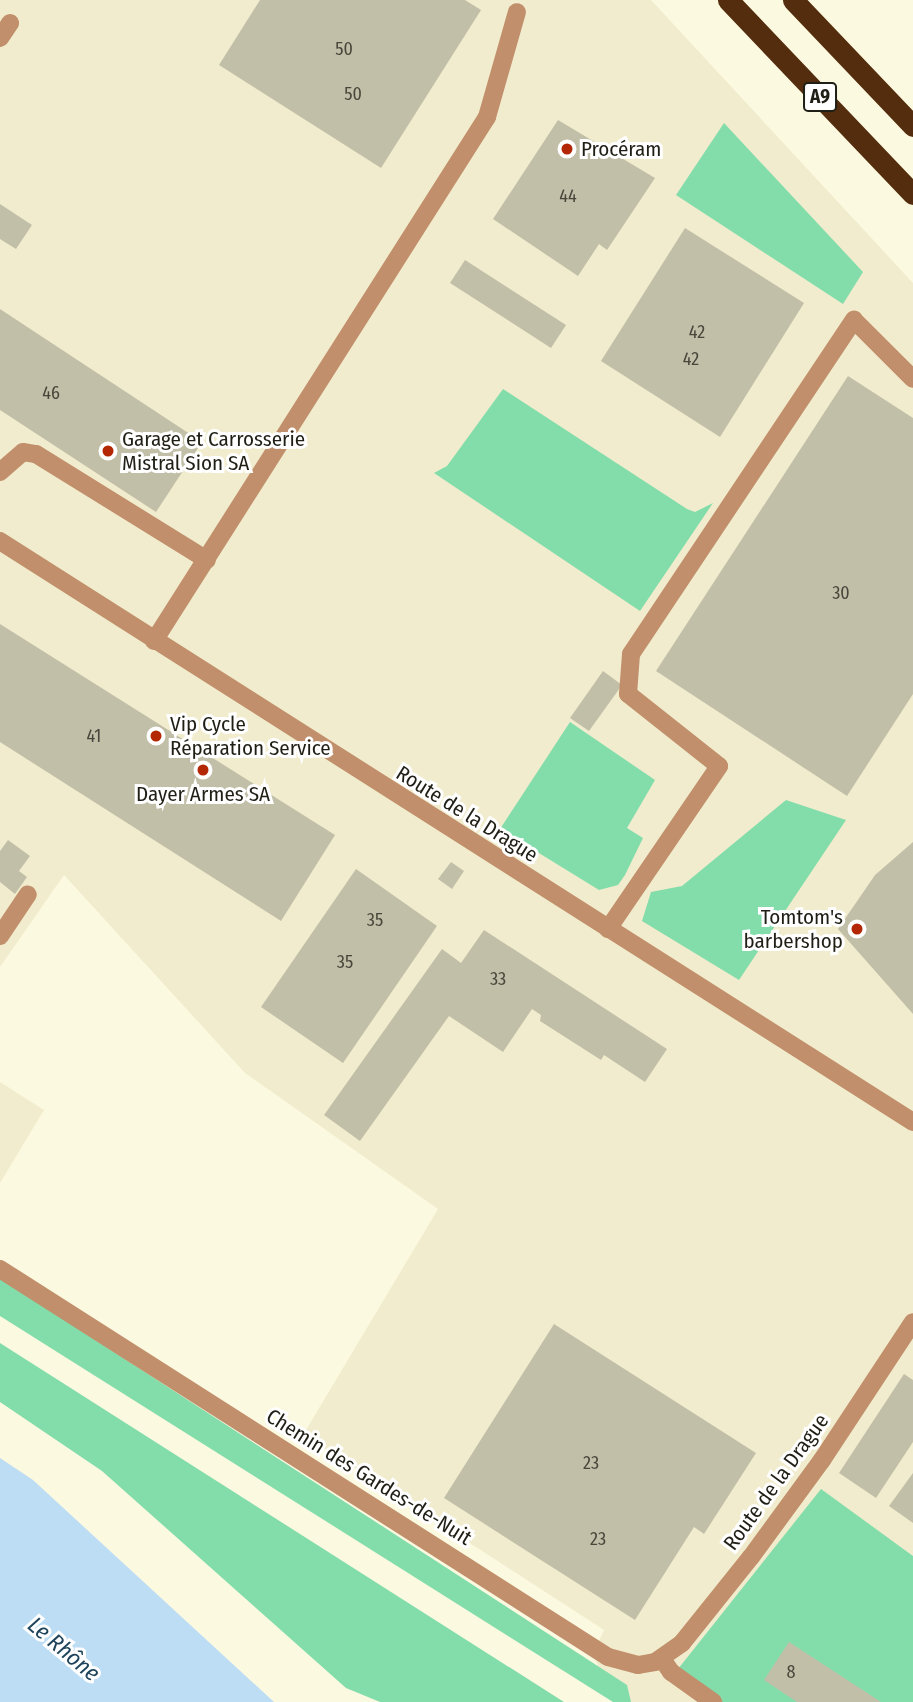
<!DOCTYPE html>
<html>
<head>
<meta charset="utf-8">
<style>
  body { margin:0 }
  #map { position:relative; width:913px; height:1702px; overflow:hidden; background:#fcf9e1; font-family:"Fira Sans Condensed",sans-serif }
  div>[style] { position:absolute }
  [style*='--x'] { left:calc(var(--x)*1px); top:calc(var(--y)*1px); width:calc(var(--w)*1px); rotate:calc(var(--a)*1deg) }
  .built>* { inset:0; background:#f1eccd }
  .green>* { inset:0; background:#83ddab }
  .water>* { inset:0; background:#bdddf4 }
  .building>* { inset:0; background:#c2bfa9 }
  .service>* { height:18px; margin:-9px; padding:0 9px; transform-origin:9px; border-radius:9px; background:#c18f6b }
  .minor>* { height:18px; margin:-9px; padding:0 9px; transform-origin:9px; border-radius:9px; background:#c18f6b }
  .tertiary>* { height:18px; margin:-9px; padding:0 9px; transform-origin:9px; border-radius:9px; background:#c18f6b }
  .motorway>* { height:21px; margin:-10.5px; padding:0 10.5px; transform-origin:10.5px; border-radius:10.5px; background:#532d0d }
  .dots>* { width:19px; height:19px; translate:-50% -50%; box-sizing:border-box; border:4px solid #fff; border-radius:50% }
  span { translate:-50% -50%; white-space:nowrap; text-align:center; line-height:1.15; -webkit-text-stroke:6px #fff; paint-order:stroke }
  .number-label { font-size:18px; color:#48473b }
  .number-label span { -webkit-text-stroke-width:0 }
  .shield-label span { padding:2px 5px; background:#fff; border:2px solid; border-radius:5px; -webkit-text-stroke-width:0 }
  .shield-label { font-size:19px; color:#201f16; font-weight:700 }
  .poi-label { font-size:21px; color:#201f16 }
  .left { translate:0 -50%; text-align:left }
  .right { translate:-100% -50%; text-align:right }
  .street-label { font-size:21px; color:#201f16 }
  .water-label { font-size:23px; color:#1f445b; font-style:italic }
</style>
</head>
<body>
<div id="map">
  <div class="built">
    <div style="clip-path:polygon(0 0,651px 0,913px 283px,913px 1702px,613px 1702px,593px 1654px,604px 1630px,303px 1435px,438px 1209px,245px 1073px,64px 875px,0 967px)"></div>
    <div style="clip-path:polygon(0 1082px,44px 1110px,0 1183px)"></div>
  </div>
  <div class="green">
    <div style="clip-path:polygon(724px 123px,863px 272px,843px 304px,676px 195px)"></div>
    <div style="clip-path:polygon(503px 389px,687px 509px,695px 512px,713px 503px,640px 611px,434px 473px,447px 466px)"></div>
    <div style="clip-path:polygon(570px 722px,655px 780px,627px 828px,643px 838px,625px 875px,618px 885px,599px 890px,500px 829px)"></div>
    <div style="clip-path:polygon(786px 800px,846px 820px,739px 980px,642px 921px,651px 892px,682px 886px)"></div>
    <div style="clip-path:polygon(0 1278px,627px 1685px,631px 1702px,613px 1702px,0 1316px)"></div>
    <div style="clip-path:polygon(0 1343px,564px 1702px,380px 1702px,346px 1688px,102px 1471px,0 1402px)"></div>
    <div style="clip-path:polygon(821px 1489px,913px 1556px,913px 1702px,721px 1702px,678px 1669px)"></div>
  </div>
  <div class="water">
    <div style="clip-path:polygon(0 1458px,33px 1480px,274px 1702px,0 1702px)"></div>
  </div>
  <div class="building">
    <div style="clip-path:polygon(260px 0,465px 0,481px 10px,381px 168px,219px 65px)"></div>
    <div style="clip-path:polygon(558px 120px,655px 178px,607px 250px,599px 244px,578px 276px,493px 219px)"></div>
    <div style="clip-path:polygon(0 204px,32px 225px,16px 249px,0 239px)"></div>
    <div style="clip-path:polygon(685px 228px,804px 303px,720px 437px,601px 361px)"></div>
    <div style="clip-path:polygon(465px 260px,566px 325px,551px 348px,450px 283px)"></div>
    <div style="clip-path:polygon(0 309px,202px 442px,156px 512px,0 410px)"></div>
    <div style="clip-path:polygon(848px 376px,913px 418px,913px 694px,847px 796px,656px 671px)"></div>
    <div style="clip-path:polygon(0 624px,335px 835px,281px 921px,0 742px)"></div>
    <div style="clip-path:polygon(603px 671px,622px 685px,589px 731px,570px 718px)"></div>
    <div style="clip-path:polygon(8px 840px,30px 856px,19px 871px,27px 877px,15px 894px,0 882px,0 851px)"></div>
    <div style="clip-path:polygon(913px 842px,913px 1014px,838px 929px,875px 875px)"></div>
    <div style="clip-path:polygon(451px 862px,464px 871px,452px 889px,438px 879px)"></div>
    <div style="clip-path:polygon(356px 869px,437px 926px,343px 1063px,261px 1007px)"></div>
    <div style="clip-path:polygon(484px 930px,667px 1049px,645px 1082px,604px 1055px,601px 1060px,540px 1021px,541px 1015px,532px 1009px,503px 1052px,449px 1016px,360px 1141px,324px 1115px,442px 949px,461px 963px)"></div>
    <div style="clip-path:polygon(554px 1324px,756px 1453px,704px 1534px,694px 1527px,635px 1620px,444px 1498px)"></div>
    <div style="clip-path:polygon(904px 1374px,913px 1380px,913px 1442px,876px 1498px,839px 1473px)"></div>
    <div style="clip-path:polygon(913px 1473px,913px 1523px,889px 1506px)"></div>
    <div style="clip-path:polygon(789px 1642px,881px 1702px,797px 1702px,764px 1680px)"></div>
  </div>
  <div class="service">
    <div style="--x:0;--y:38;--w:18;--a:-56"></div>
    <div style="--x:0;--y:472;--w:30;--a:-41"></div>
    <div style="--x:23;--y:452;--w:13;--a:9"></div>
    <div style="--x:36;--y:454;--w:201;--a:31.8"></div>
    <div style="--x:154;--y:641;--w:621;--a:-57.56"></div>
    <div style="--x:487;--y:117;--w:109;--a:-74.1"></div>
    <div style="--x:608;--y:929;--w:197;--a:-55.7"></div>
    <div style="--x:719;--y:766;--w:116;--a:-141.6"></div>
    <div style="--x:628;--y:694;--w:40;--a:-85.7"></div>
    <div style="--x:631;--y:654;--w:402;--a:-56.3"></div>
    <div style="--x:854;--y:320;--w:83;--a:45"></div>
    <div style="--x:0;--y:936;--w:50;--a:-56.3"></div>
  </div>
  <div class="minor">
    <div style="--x:0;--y:1269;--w:721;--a:32.54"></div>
    <div style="--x:608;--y:1657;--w:31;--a:15"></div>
    <div style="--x:638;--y:1665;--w:17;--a:-10"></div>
    <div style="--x:655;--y:1662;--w:33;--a:-35"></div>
    <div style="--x:682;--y:1643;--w:110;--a:-51.3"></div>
    <div style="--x:751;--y:1557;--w:120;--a:-53.8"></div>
    <div style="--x:822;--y:1460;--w:165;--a:-56.6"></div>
    <div style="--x:662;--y:1659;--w:16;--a:55"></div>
    <div style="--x:671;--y:1672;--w:52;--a:35.5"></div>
  </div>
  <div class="tertiary">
    <div style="--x:0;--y:541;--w:1082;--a:32.47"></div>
  </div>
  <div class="motorway">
    <div style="--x:728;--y:0;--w:268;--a:46.4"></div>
    <div style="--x:793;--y:0;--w:174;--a:46.4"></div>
  </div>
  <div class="dots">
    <div style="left:567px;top:149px;background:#b32704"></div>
    <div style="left:108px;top:451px;background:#b32704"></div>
    <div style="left:156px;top:736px;background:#b32704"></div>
    <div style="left:203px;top:770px;background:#b32704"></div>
    <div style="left:857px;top:929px;background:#b32704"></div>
  </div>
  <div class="number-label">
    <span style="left:344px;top:49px">50</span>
    <span style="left:353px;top:94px">50</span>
    <span style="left:568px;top:196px">44</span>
    <span style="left:697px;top:332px">42</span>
    <span style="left:691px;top:359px">42</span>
    <span style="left:51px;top:393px">46</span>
    <span style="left:841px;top:593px">30</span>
    <span style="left:94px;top:736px">41</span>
    <span style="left:375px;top:920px">35</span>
    <span style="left:345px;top:962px">35</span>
    <span style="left:498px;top:979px">33</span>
    <span style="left:591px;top:1463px">23</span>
    <span style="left:598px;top:1539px">23</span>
    <span style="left:791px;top:1672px">8</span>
  </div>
  <div class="shield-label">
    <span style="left:820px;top:97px">A9</span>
  </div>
  <div class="poi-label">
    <span class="left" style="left:581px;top:149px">Procéram</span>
    <span class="left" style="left:122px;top:451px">Garage et Carrosserie<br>Mistral Sion SA</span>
    <span class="left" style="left:170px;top:736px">Vip Cycle<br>Réparation Service</span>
    <span style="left:203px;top:794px">Dayer Armes SA</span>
    <span class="right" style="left:843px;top:929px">Tomtom's<br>barbershop</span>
  </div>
  <div class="street-label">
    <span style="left:467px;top:814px;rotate:32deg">Route de la Drague</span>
    <span style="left:369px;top:1477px;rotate:32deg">Chemin des Gardes-de-Nuit</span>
    <span style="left:776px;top:1482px;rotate:-54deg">Route de la Drague</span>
  </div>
  <div class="water-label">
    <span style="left:64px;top:1649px;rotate:40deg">Le Rhône</span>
  </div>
</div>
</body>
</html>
